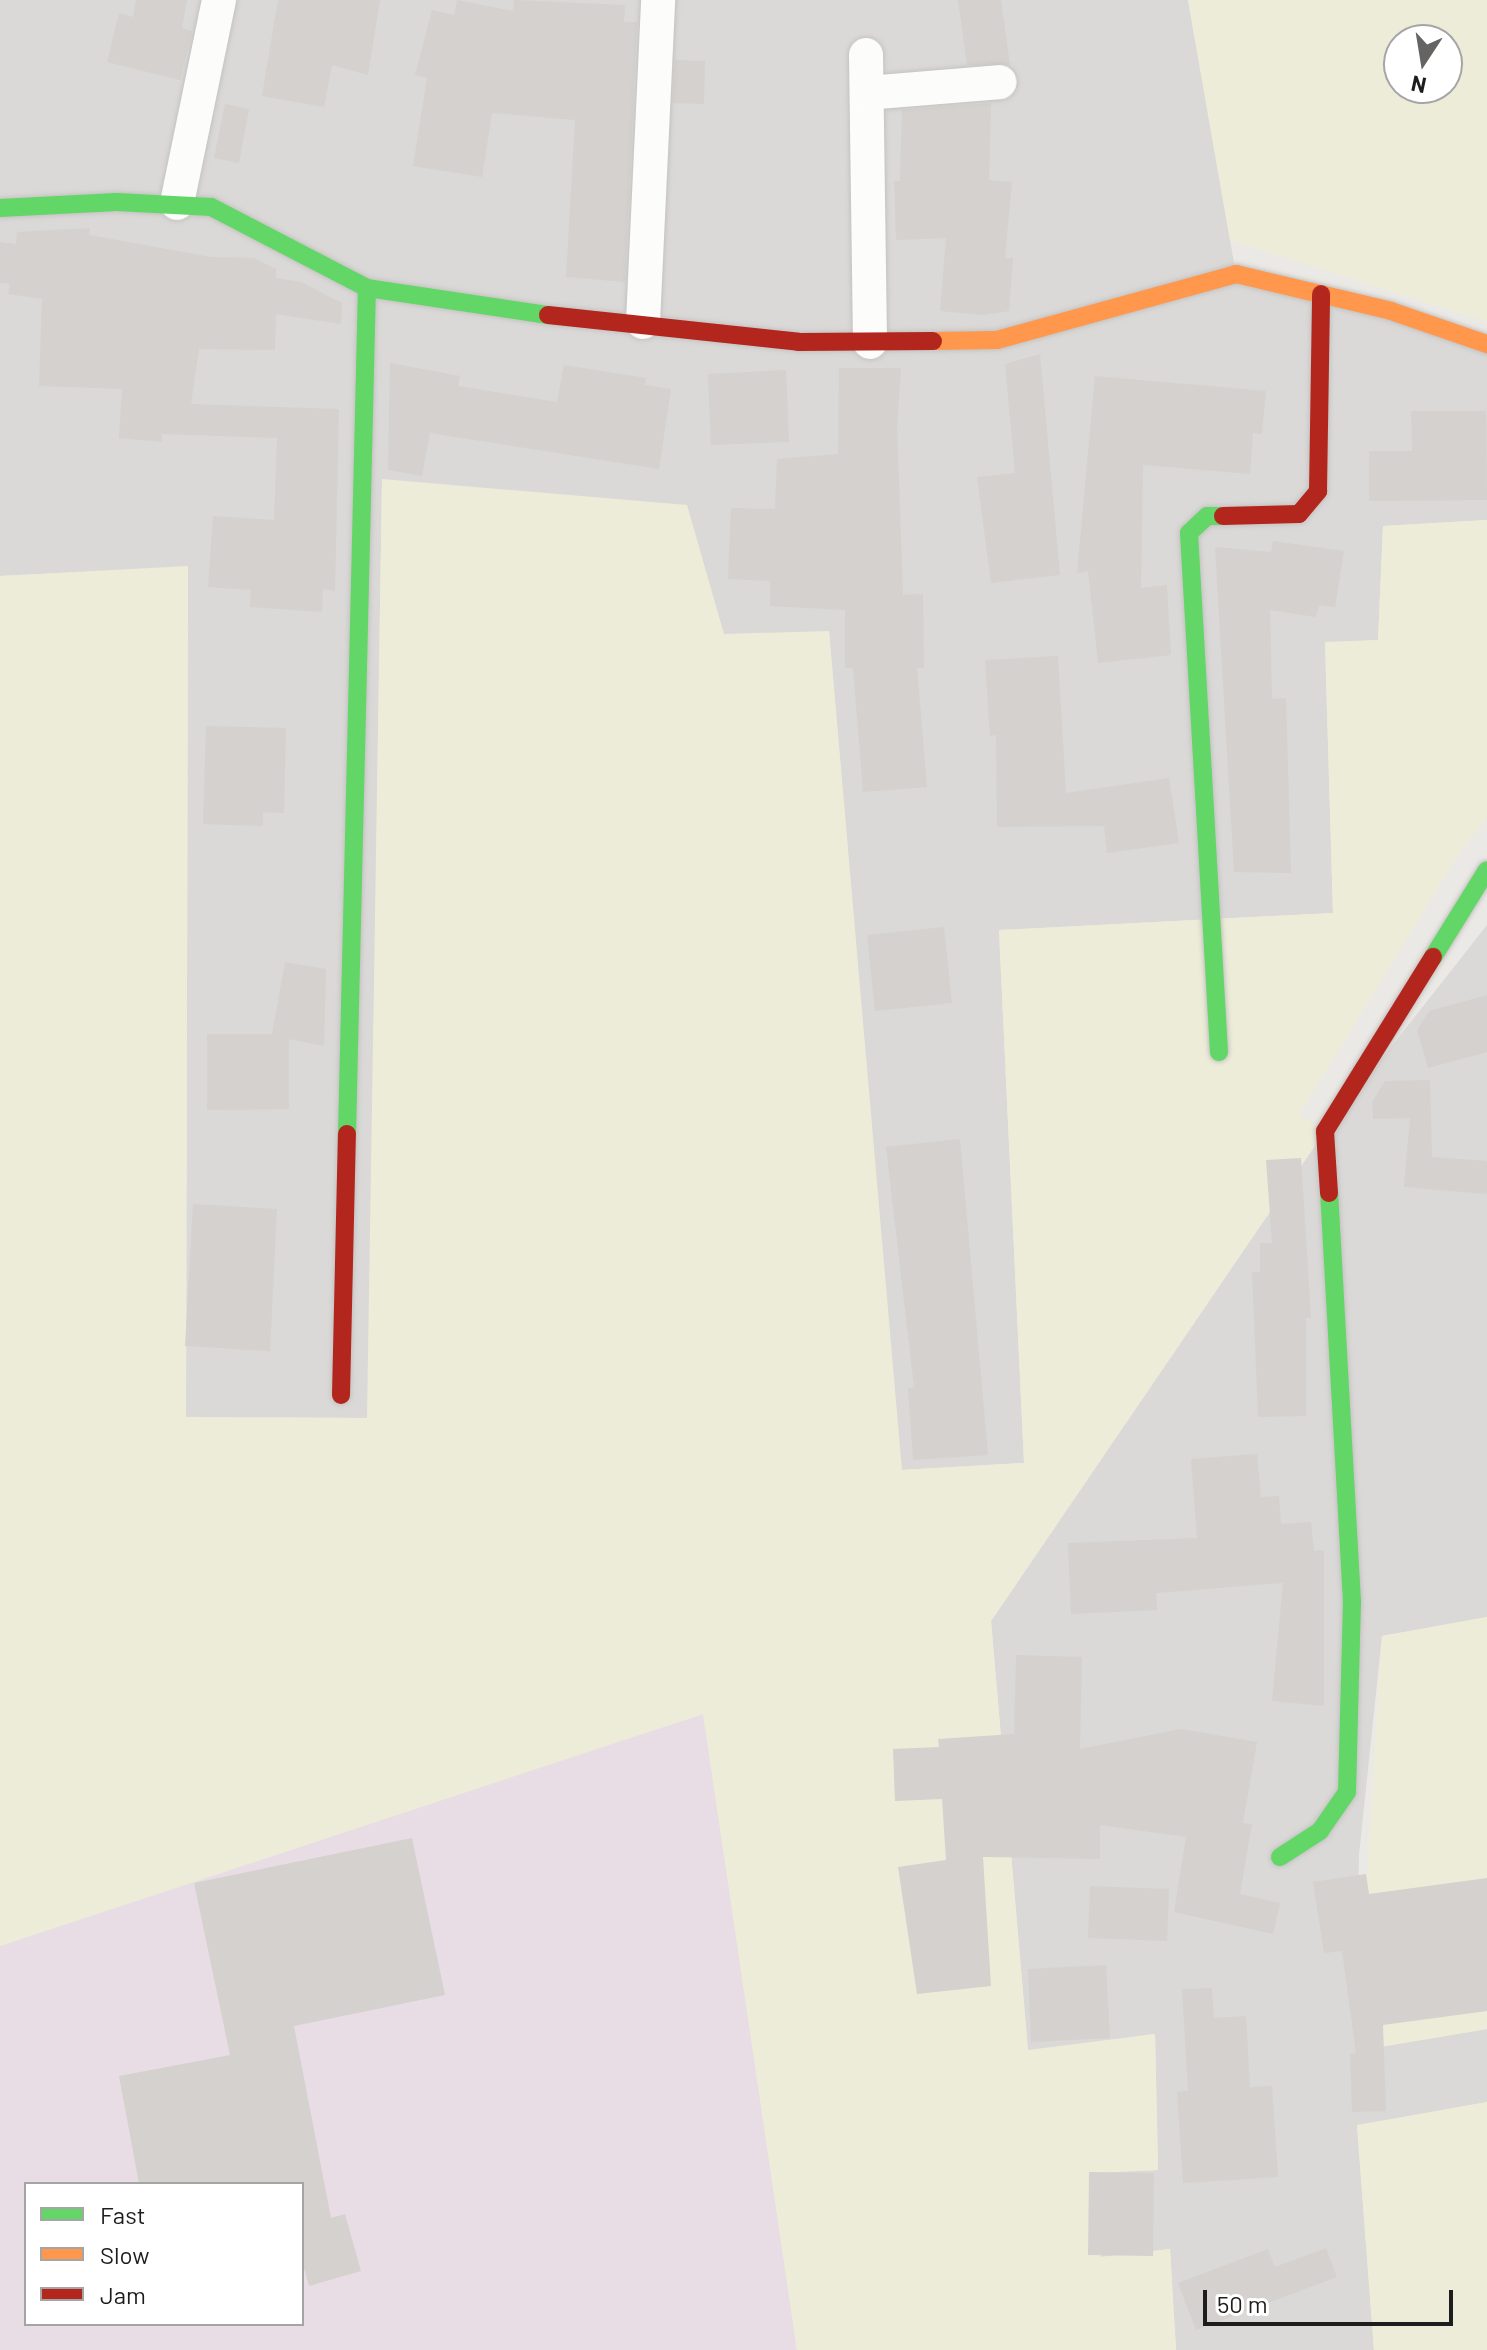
<!DOCTYPE html>
<html>
<head>
<meta charset="utf-8">
<style>
  body { margin:0 }
  #map { position:relative; width:1487px; height:2350px; overflow:hidden; background:#ebe9e5; font-family:Barlow,sans-serif }
  div>[style] { position:absolute }
  [style*='--x'] { left:calc(var(--x)*1px); top:calc(var(--y)*1px); width:calc(var(--w)*1px); rotate:calc(var(--a)*1deg) }
  .residential>* { inset:0; background:#dad9d7 }
  .industrial>* { inset:0; background:#e9dde5 }
  .farmland>* { inset:0; background:#edecd8 }
  .building>* { inset:0; background:#d4d1ce }
  .roads { filter:drop-shadow(0 0 2px #c4c3c1) drop-shadow(0 0 2px #c4c3c1) }
  .street>* { height:34px; margin:-17px; padding:0 17px; transform-origin:17px; border-radius:17px; background:#fcfcfb }
  .fast>* { height:18px; margin:-9px; padding:0 9px; transform-origin:9px; border-radius:9px; background:#63d668 }
  .slow>* { height:18px; margin:-9px; padding:0 9px; transform-origin:9px; border-radius:9px; background:#ff974d }
  .jam>* { height:18px; margin:-9px; padding:0 9px; transform-origin:9px; border-radius:9px; background:#b3261e }
  span { translate:-50% -50%; white-space:nowrap; text-align:center; line-height:1.15; -webkit-text-stroke:6px #fff; paint-order:stroke }
  .legend { position:absolute; left:24px; top:2182px; width:280px; height:144px; box-sizing:border-box; background:#fff; border:2px solid #a5a5a5; margin:0; padding:10px 14px; list-style:none; font-size:24px; color:#1d1d1d }
  .legend li { display:flex; align-items:center; gap:16px; height:40px }
  .legend b { width:40px; border:2px solid #a5a5a5 }
  .north { position:absolute; left:1383px; top:24px; width:80px; height:80px; box-sizing:border-box; background:#fff; border:2px solid #a5a5a5; border-radius:50%; rotate:192deg; font-size:22px; font-weight:700; line-height:32px; text-align:center; color:#1d1d1d }
  .north::after { content:''; display:block; margin:auto; width:28px; height:36px; background:#656463; clip-path:polygon(50% 0,100% 100%,50% 72%,0 100%) }
  .scale { position:absolute; left:1203px; top:2290px; width:250px; height:36px; box-sizing:border-box; border:4px solid #1d1d1d; border-top:0; padding-left:10px; font-size:24px; line-height:28px; white-space:nowrap; color:#1d1d1d; -webkit-text-stroke:6px #fff; paint-order:stroke }
</style>
</head>
<body>
<div id="map">
  <div class="residential">
    <div style="clip-path:polygon(0 0,1188px 0,1236px 274px,1487px 344px,1487px 520px,1383px 526px,1378px 640px,1325px 643px,1333px 913px,999px 930px,1024px 1463px,901px 1470px,829px 632px,724px 635px,382px 479px,368px 1418px,186px 1417px,188px 567px,0 576px)"></div>
    <div style="clip-path:polygon(1487px 925px,1487px 1617px,1382px 1636px,1359px 1855px,1356px 2051px,1487px 2029px,1487px 2102px,1357px 2126px,1374px 2350px,1176px 2350px,1170px 2249px,1101px 2257px,1099px 2172px,1158px 2170px,1155px 2034px,1028px 2051px,991px 1621px,1325px 1131px)"></div>
  </div>
  <div class="industrial">
    <div style="clip-path:polygon(evenodd,704px 1714px,797px 2350px,0 2350px,0 1940px,704px 1714px,26px 2184px,302px 2184px,302px 2324px,26px 2324px,26px 2184px)"></div>
  </div>
  <div class="farmland">
    <div style="clip-path:polygon(evenodd,1188px 0,1487px 0,1487px 322px,1230px 240px,1188px 0,1399px 40px,1447px 40px,1447px 88px,1399px 88px,1399px 40px)"></div>
    <div style="clip-path:polygon(382px 479px,687px 505px,724px 634px,829px 631px,902px 1470px,1024px 1463px,999px 930px,1333px 913px,1325px 642px,1378px 640px,1383px 526px,1487px 520px,1487px 818px,1458px 855px,1299px 1115px,1325px 1131px,991px 1621px,1028px 2050px,1155px 2034px,1158px 2170px,1099px 2173px,1101px 2257px,1170px 2249px,1176px 2350px,797px 2350px,703px 1714px,0 1946px,0 576px,188px 566px,186px 1417px,367px 1418px)"></div>
    <div style="clip-path:polygon(1487px 1617px,1487px 2029px,1356px 2051px,1382px 1636px)"></div>
    <div style="clip-path:polygon(1487px 2102px,1487px 2350px,1374px 2350px,1357px 2125px)"></div>
  </div>
  <div class="building">
    <div style="clip-path:polygon(136px 0,187px 0,182px 28px,192px 31px,180px 80px,107px 62px,119px 13px,133px 17px)"></div>
    <div style="clip-path:polygon(278px 0,380px 0,368px 75px,332px 65px,324px 107px,262px 96px)"></div>
    <div style="clip-path:polygon(457px 0,513px 11px,514px 0,625px 5px,624px 22px,637px 22px,625px 282px,566px 277px,575px 120px,492px 113px,482px 177px,413px 166px,427px 78px,415px 75px,432px 10px,454px 15px)"></div>
    <div style="clip-path:polygon(958px 0,1001px 0,1010px 65px,967px 65px)"></div>
    <div style="clip-path:polygon(675px 60px,705px 61px,704px 104px,673px 103px)"></div>
    <div style="clip-path:polygon(991px 103px,989px 180px,1012px 182px,1005px 258px,1013px 258px,1009px 311px,983px 315px,940px 311px,946px 238px,896px 240px,894px 181px,900px 181px,902px 110px)"></div>
    <div style="clip-path:polygon(225px 104px,249px 109px,239px 163px,214px 158px)"></div>
    <div style="clip-path:polygon(90px 228px,89px 235px,211px 257px,254px 258px,276px 269px,276px 278px,301px 282px,342px 303px,341px 324px,276px 314px,275px 350px,199px 349px,191px 404px,339px 409px,335px 591px,323px 589px,322px 612px,250px 607px,251px 590px,208px 587px,213px 516px,274px 520px,277px 438px,162px 434px,162px 442px,119px 438px,122px 389px,39px 386px,42px 299px,8px 294px,10px 284px,0 283px,0 242px,16px 244px,17px 232px)"></div>
    <div style="clip-path:polygon(1040px 354px,1060px 575px,991px 583px,977px 477px,1015px 473px,1005px 364px)"></div>
    <div style="clip-path:polygon(390px 363px,460px 376px,458px 386px,557px 402px,564px 365px,646px 378px,645px 385px,671px 389px,659px 469px,430px 433px,422px 476px,388px 470px)"></div>
    <div style="clip-path:polygon(839px 368px,901px 368px,897px 427px,903px 595px,923px 594px,924px 668px,917px 668px,927px 787px,863px 792px,853px 668px,845px 668px,845px 610px,770px 606px,770px 581px,728px 579px,731px 508px,775px 509px,777px 459px,838px 454px)"></div>
    <div style="clip-path:polygon(786px 370px,789px 442px,711px 445px,708px 374px)"></div>
    <div style="clip-path:polygon(1095px 376px,1266px 391px,1262px 434px,1253px 433px,1250px 474px,1143px 465px,1141px 588px,1167px 585px,1171px 655px,1098px 663px,1088px 571px,1077px 573px)"></div>
    <div style="clip-path:polygon(1411px 411px,1486px 411px,1487px 500px,1369px 501px,1369px 451px,1412px 451px)"></div>
    <div style="clip-path:polygon(1273px 541px,1344px 551px,1335px 607px,1319px 605px,1316px 617px,1270px 610px,1272px 699px,1286px 698px,1291px 873px,1234px 872px,1215px 547px,1271px 552px)"></div>
    <div style="clip-path:polygon(1058px 656px,1066px 793px,1169px 778px,1179px 843px,1107px 853px,1104px 826px,997px 827px,996px 735px,990px 736px,985px 660px)"></div>
    <div style="clip-path:polygon(206px 726px,286px 728px,284px 813px,263px 812px,263px 826px,203px 824px)"></div>
    <div style="clip-path:polygon(944px 927px,952px 1003px,875px 1011px,867px 935px)"></div>
    <div style="clip-path:polygon(285px 962px,326px 969px,324px 1046px,289px 1039px,289px 1109px,207px 1110px,207px 1034px,272px 1034px)"></div>
    <div style="clip-path:polygon(1487px 995px,1487px 1052px,1428px 1068px,1417px 1030px,1429px 1011px)"></div>
    <div style="clip-path:polygon(1430px 1080px,1432px 1157px,1487px 1161px,1487px 1194px,1404px 1187px,1410px 1118px,1373px 1119px,1372px 1102px,1385px 1081px)"></div>
    <div style="clip-path:polygon(960px 1139px,988px 1455px,913px 1460px,908px 1388px,914px 1387px,886px 1147px)"></div>
    <div style="clip-path:polygon(1301px 1158px,1311px 1318px,1306px 1318px,1306px 1416px,1258px 1417px,1252px 1272px,1260px 1272px,1260px 1243px,1272px 1243px,1266px 1160px)"></div>
    <div style="clip-path:polygon(193px 1204px,277px 1209px,270px 1351px,185px 1346px)"></div>
    <div style="clip-path:polygon(1257px 1454px,1261px 1497px,1279px 1496px,1281px 1524px,1311px 1522px,1314px 1551px,1324px 1550px,1324px 1706px,1272px 1701px,1283px 1583px,1156px 1593px,1157px 1610px,1071px 1614px,1068px 1543px,1197px 1538px,1191px 1459px)"></div>
    <div style="clip-path:polygon(1016px 1655px,1082px 1657px,1080px 1749px,1181px 1729px,1257px 1742px,1243px 1823px,1252px 1824px,1240px 1894px,1280px 1903px,1273px 1934px,1174px 1912px,1186px 1837px,1100px 1825px,1100px 1859px,983px 1857px,991px 1986px,917px 1994px,898px 1867px,946px 1860px,942px 1799px,895px 1801px,893px 1749px,939px 1747px,938px 1739px,1014px 1734px)"></div>
    <div style="clip-path:polygon(412px 1838px,445px 1995px,294px 2026px,331px 2218px,345px 2214px,361px 2271px,309px 2286px,302px 2261px,302px 2184px,139px 2184px,119px 2076px,230px 2055px,194px 1883px)"></div>
    <div style="clip-path:polygon(1366px 1874px,1369px 1894px,1487px 1878px,1487px 2011px,1383px 2025px,1386px 2111px,1352px 2112px,1350px 2054px,1356px 2053px,1342px 1951px,1324px 1953px,1313px 1882px)"></div>
    <div style="clip-path:polygon(1090px 1886px,1169px 1889px,1167px 1941px,1088px 1938px)"></div>
    <div style="clip-path:polygon(1106px 1965px,1110px 2038px,1031px 2042px,1028px 1969px)"></div>
    <div style="clip-path:polygon(1212px 1988px,1214px 2018px,1246px 2016px,1250px 2087px,1272px 2086px,1278px 2177px,1183px 2183px,1177px 2092px,1188px 2091px,1182px 1989px)"></div>
    <div style="clip-path:polygon(1089px 2172px,1154px 2173px,1153px 2256px,1088px 2255px)"></div>
    <div style="clip-path:polygon(1326px 2248px,1337px 2277px,1196px 2330px,1178px 2283px,1268px 2249px,1275px 2267px)"></div>
  </div>
  <div class="roads">
    <div class="street">
      <div style="--x:866;--y:55;--w:287;--a:89.2"></div>
      <div style="--x:867;--y:93;--w:133;--a:-4.7"></div>
      <div style="--x:177;--y:203;--w:207;--a:-78.3"></div>
      <div style="--x:643;--y:322;--w:322;--a:-87.3"></div>
    </div>
    <div class="fast">
      <div style="--x:0;--y:208;--w:117;--a:-2.9"></div>
      <div style="--x:117;--y:202;--w:94;--a:3"></div>
      <div style="--x:211;--y:207;--w:176;--a:27.4"></div>
      <div style="--x:367;--y:288;--w:183;--a:8.5"></div>
      <div style="--x:1433;--y:957;--w:102;--a:-58.2"></div>
      <div style="--x:1219;--y:1052;--w:520;--a:-93.31"></div>
      <div style="--x:1189;--y:533;--w:25;--a:-43"></div>
      <div style="--x:1207;--y:516;--w:16;--a:0"></div>
      <div style="--x:347;--y:1134;--w:846;--a:-88.65"></div>
      <div style="--x:1280;--y:1857;--w:48;--a:-33"></div>
      <div style="--x:1320;--y:1831;--w:47;--a:-55.3"></div>
      <div style="--x:1347;--y:1792;--w:190;--a:-88.5"></div>
      <div style="--x:1352;--y:1602;--w:410;--a:-93.2"></div>
    </div>
    <div class="slow">
      <div style="--x:933;--y:341;--w:64;--a:-0.9"></div>
      <div style="--x:997;--y:340;--w:248;--a:-15.4"></div>
      <div style="--x:1236;--y:274;--w:159;--a:13.4"></div>
      <div style="--x:1391;--y:311;--w:102;--a:19"></div>
    </div>
    <div class="jam">
      <div style="--x:548;--y:315;--w:252;--a:6.1"></div>
      <div style="--x:799;--y:342;--w:134;--a:-0.4"></div>
      <div style="--x:1223;--y:516;--w:76;--a:-1.5"></div>
      <div style="--x:1299;--y:514;--w:30;--a:-50"></div>
      <div style="--x:1318;--y:491;--w:197;--a:-89.1"></div>
      <div style="--x:1329;--y:1193;--w:62;--a:-93.7"></div>
      <div style="--x:1325;--y:1131;--w:205;--a:-58.2"></div>
      <div style="--x:341;--y:1395;--w:261;--a:-88.7"></div>
    </div>
  </div>
  <ul class="legend">
  <li><b style="height:10px;background:#63d668"></b>Fast</li>
  <li><b style="height:10px;background:#ff974d"></b>Slow</li>
  <li><b style="height:10px;background:#b3261e"></b>Jam</li>
  </ul>
  <div class="north">N</div>
  <div class="scale">50 m</div>
</div>
</body>
</html>
